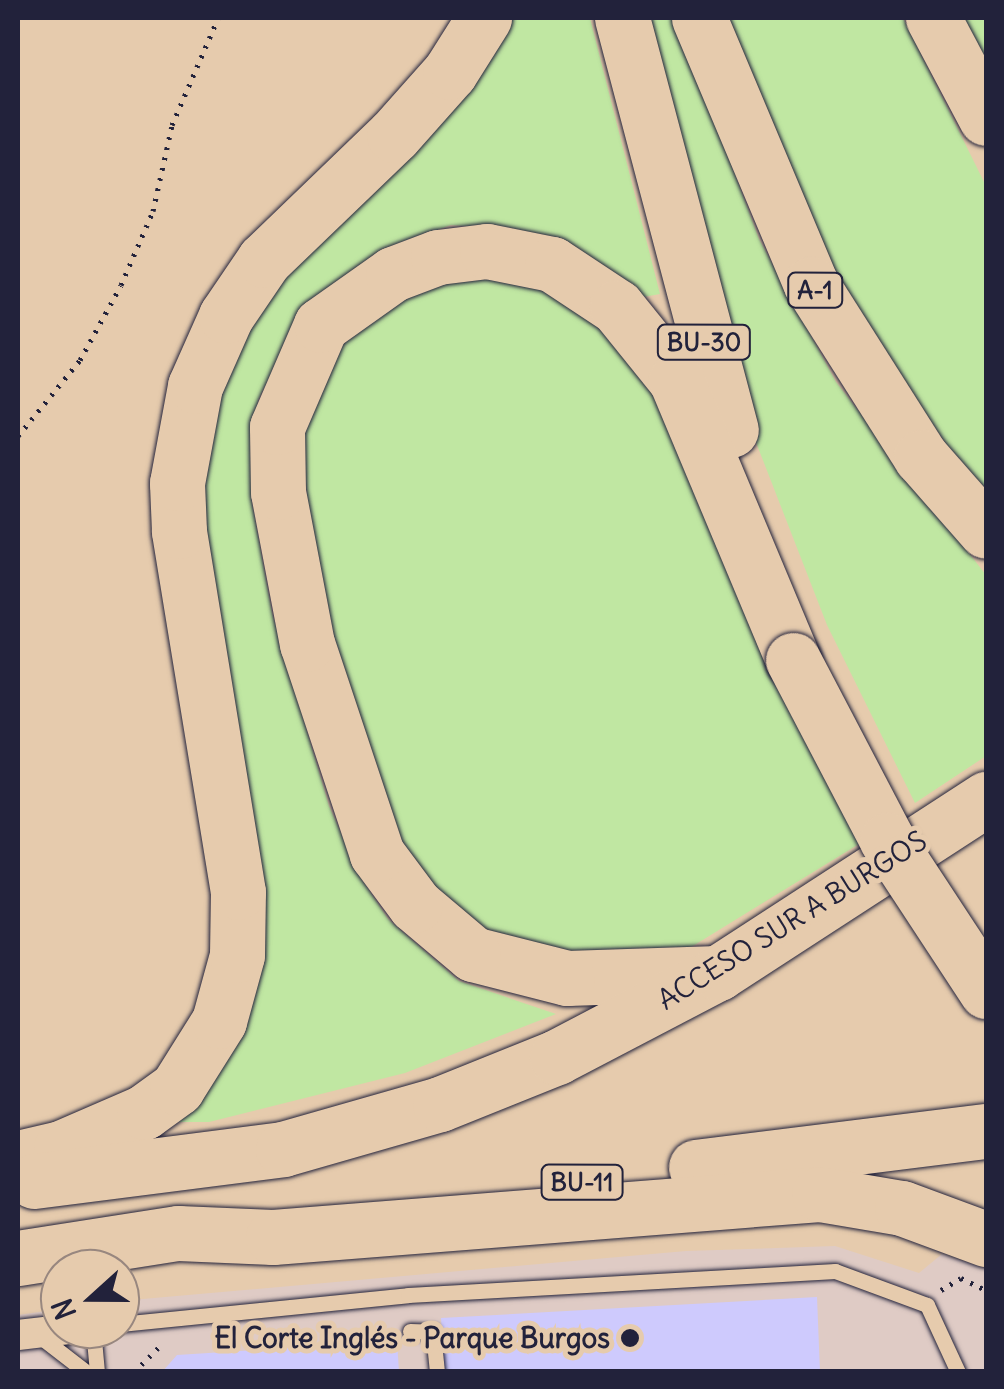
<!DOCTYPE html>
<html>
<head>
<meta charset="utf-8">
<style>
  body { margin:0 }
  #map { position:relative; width:1004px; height:1389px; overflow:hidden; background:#e6cbad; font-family:Delius,sans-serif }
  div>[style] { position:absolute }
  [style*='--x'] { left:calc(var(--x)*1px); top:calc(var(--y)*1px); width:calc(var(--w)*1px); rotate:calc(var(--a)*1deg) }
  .built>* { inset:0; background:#dfcbc5 }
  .green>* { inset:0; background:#c0e7a2 }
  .building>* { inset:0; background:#cecafd }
  .path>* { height:5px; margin-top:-2.5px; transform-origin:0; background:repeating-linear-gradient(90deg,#22223b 0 2.5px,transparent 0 10.5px) }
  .roads { filter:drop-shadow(0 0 2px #22223b) drop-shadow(0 0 2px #22223b) }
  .service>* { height:15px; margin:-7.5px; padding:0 7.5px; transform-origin:7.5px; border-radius:7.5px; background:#e6cbad }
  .minor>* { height:30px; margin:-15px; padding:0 15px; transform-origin:15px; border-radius:15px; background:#e6cbad }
  .motorway>* { height:55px; margin:-27.5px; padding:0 27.5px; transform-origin:27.5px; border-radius:27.5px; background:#e6cbad }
  .bridges { filter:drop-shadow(0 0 2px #22223b) drop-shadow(0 0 2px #22223b) }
  .motorway-bridge>* { height:55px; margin:-27.5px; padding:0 27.5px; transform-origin:27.5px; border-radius:27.5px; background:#e6cbad }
  .dots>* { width:28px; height:28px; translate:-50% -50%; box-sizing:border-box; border:5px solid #e6cbad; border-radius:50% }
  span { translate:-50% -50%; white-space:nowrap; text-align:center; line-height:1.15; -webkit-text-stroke:10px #e6cbad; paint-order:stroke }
  .shield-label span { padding:2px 8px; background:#e6cbad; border:2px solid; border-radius:8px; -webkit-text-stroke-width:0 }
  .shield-label { font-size:25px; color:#22223b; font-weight:700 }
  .street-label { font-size:28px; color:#22223b }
  .poi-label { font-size:28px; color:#22223b; font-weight:700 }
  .right { translate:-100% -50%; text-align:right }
  .frame { position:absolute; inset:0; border:20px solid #22223b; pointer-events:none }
  .north { position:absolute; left:40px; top:1249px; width:100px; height:100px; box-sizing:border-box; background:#e6cbad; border:2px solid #98877f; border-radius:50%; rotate:249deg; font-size:28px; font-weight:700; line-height:40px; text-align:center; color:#22223b }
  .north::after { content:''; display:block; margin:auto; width:35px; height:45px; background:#22223b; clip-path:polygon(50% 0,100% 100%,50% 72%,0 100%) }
</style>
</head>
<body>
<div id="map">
  <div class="built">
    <div style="clip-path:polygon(835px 1246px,919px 1273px,942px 1254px,986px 1269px,986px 1371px,18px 1371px,18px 1315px,60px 1309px,60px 1329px,120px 1329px,120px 1301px,686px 1251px)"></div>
  </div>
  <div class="green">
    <div style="clip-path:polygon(505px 18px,590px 18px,660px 294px,638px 298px,515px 230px,451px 225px,399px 244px,295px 327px,258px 400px,251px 497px,272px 613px,329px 806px,361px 878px,388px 919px,459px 981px,556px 1014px,405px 1073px,209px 1122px,166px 1122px,220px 1060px,196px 577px,210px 372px,284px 265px)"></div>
    <div style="clip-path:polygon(642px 18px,677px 18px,759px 239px,836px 382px,986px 575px,986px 756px,915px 803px,827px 625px,722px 355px)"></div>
    <div style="clip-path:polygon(719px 18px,903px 18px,986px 186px,986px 489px,948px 447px,847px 298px)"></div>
    <div style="clip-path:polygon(963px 18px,986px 18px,986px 59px)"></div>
    <div style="clip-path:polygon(450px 274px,552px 285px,629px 342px,859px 844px,675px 957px,595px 958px,503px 942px,437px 893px,392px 831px,314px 579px,301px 423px,328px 355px,378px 312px)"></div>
  </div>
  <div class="building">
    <div style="clip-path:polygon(817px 1297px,820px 1372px,444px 1372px,441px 1318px)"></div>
    <div style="clip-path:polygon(397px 1341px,399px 1372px,162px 1372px,177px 1355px)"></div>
  </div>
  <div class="path">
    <div style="--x:18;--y:436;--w:98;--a:-50.8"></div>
    <div style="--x:80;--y:360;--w:85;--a:-61.3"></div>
    <div style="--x:121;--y:285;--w:81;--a:-66.6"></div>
    <div style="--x:153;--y:211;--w:88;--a:-77.5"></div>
    <div style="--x:172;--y:125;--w:116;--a:-66.7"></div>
    <div style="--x:941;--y:1290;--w:23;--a:-31"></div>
    <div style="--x:961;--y:1278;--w:28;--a:26"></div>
    <div style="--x:134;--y:1372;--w:41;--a:-45"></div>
  </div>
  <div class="roads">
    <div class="service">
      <div style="--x:120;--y:1324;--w:289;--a:-5.7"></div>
      <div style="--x:408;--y:1295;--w:428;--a:-3.2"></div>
      <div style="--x:835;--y:1271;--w:98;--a:20.3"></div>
      <div style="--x:927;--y:1305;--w:74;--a:65.2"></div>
      <div style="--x:93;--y:1329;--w:43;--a:84.7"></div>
      <div style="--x:410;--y:1331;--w:23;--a:2"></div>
      <div style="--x:433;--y:1332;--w:40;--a:84.3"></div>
      <div style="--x:42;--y:1338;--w:56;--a:37.7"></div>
    </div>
    <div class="minor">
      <div style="--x:18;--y:1335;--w:51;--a:-6.7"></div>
    </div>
    <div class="motorway">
      <div style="--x:622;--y:18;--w:426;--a:75.2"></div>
      <div style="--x:699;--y:18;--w:289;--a:67.2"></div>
      <div style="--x:811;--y:284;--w:205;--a:57.6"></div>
      <div style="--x:921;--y:457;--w:98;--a:48.7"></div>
      <div style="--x:933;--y:18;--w:113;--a:62.1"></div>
      <div style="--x:718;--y:973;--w:151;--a:178.1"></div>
      <div style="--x:567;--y:978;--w:97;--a:-165.7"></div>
      <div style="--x:473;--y:954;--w:76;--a:-139.8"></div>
      <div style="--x:415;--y:905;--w:64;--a:-126.7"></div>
      <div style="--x:377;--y:854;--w:221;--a:-108.4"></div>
      <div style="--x:307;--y:644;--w:155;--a:-100.8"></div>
      <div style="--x:278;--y:492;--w:65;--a:-90.9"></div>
      <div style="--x:277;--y:427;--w:111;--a:-66.7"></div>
      <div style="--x:321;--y:325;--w:88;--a:-35.3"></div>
      <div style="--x:393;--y:274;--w:48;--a:-20.7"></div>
      <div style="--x:438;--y:257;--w:49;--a:-7"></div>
      <div style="--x:487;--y:251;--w:66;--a:11.3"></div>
      <div style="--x:552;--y:264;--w:78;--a:33.5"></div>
      <div style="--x:617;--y:307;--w:94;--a:51.1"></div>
      <div style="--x:676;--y:380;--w:303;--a:67.3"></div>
      <div style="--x:18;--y:1158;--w:44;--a:-13.1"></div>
      <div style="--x:61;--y:1148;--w:90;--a:-23.4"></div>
      <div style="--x:144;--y:1112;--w:41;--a:-36"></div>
      <div style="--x:177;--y:1088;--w:79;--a:-57.9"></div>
      <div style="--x:219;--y:1021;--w:68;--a:-74.7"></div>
      <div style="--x:237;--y:955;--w:63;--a:-89.1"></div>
      <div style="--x:238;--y:892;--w:366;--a:-99.3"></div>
      <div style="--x:179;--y:531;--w:48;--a:-92.4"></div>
      <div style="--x:177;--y:483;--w:99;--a:-79.5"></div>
      <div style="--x:195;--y:386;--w:77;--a:-66.1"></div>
      <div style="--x:226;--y:316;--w:68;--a:-55.8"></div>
      <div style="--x:264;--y:260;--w:180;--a:-43.9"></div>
      <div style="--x:394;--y:135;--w:84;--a:-48.4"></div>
      <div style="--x:450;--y:72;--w:64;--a:-57.8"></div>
      <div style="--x:696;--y:1167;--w:292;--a:-7.1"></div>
      <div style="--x:34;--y:1181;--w:251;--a:-7.3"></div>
      <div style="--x:283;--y:1149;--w:163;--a:-16"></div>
      <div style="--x:440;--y:1104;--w:126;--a:-21.9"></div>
      <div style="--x:557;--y:1057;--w:182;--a:-27.6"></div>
      <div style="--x:718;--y:973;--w:320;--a:-33"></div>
      <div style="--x:18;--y:1258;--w:162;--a:-8.9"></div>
      <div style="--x:178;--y:1233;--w:95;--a:2.4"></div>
      <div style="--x:273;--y:1237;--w:548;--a:-4.5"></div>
      <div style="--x:819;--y:1194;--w:84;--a:9.6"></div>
      <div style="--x:902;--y:1208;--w:90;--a:20.3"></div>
    </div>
  </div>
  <div class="bridges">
    <div class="motorway-bridge">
      <div style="--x:793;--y:660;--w:203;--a:62.4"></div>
      <div style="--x:887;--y:840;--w:181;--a:56.7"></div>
    </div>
  </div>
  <div class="dots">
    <div style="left:630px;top:1338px;background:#22223b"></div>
  </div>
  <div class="shield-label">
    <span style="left:815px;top:290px">A-1</span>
    <span style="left:704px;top:342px">BU-30</span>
    <span style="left:582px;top:1182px">BU-11</span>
  </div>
  <div class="street-label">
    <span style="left:792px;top:920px;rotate:-32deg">ACCESO SUR A BURGOS</span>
  </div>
  <div class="poi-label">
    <span class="right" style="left:610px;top:1338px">El Corte Inglés - Parque Burgos</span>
  </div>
  <div class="frame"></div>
  <div class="north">N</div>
</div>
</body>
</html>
